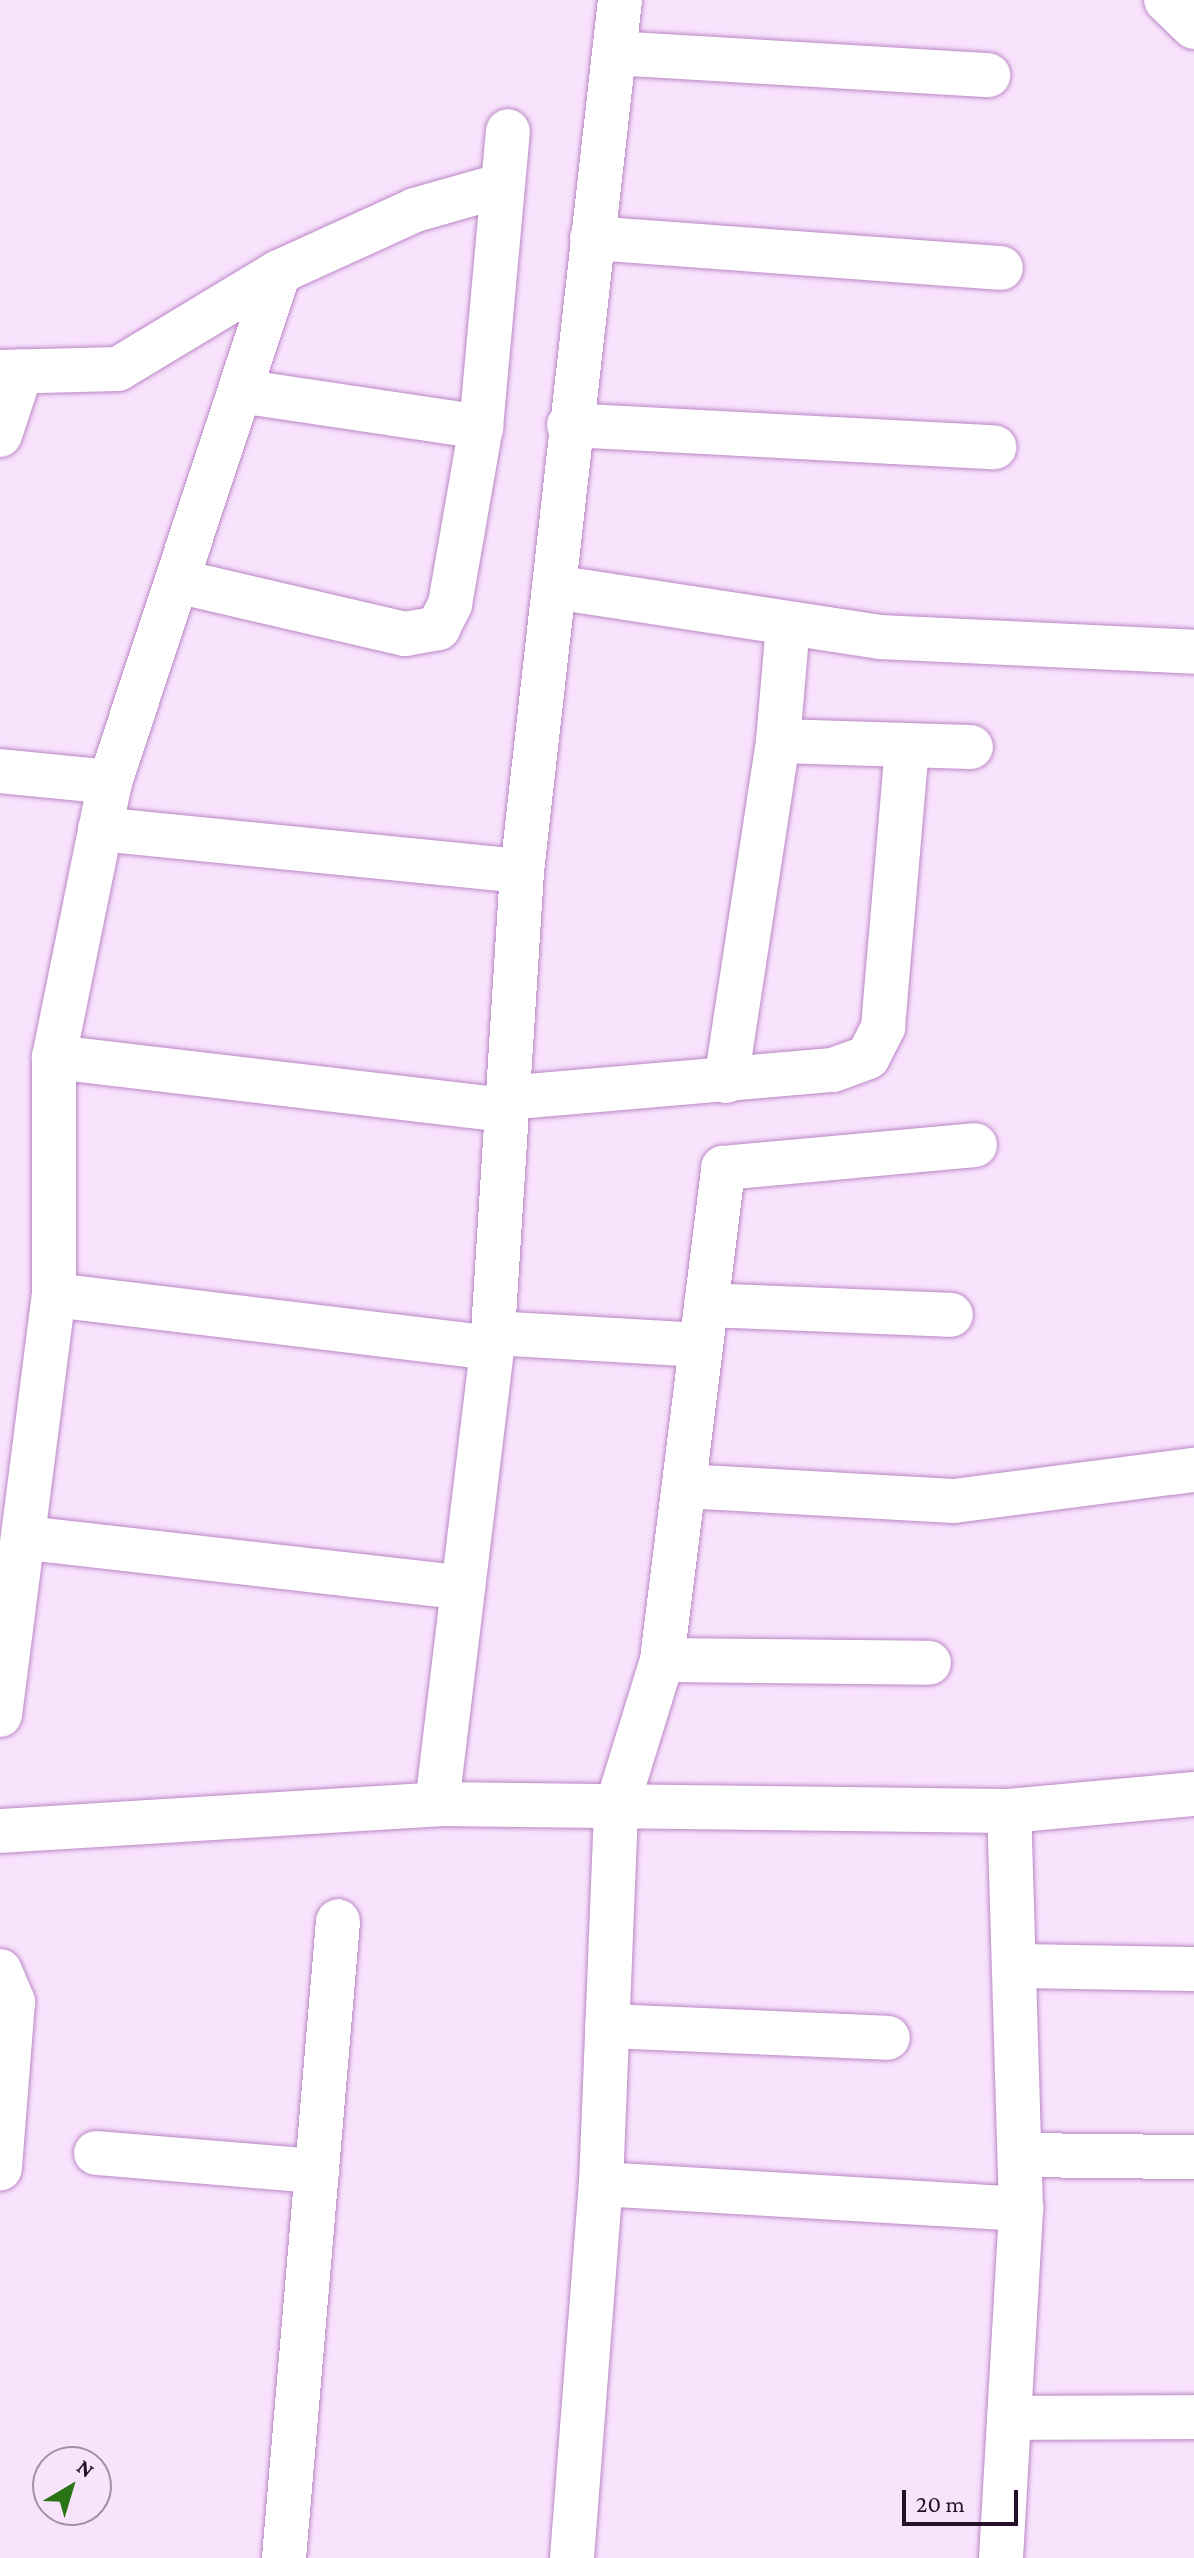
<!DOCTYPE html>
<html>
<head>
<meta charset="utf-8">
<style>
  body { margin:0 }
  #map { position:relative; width:1194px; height:2558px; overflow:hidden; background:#f8e2fc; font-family:"Crimson Pro",serif }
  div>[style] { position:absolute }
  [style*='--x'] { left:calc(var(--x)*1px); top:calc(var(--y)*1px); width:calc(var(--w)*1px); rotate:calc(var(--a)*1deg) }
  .roads { filter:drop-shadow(0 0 2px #bb86c6) drop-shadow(0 0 2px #bb86c6) }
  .minor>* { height:44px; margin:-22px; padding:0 22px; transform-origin:22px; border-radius:22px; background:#fff }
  span { translate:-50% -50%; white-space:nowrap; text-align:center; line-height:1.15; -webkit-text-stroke:8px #f8e2fc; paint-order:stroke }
  .north { position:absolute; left:32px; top:2446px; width:80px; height:80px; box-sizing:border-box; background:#f8e2fc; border:2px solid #a38ea8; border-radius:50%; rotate:38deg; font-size:22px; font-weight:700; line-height:32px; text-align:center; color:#241029 }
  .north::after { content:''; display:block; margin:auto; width:28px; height:36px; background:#2a7418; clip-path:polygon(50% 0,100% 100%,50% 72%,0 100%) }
  .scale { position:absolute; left:902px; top:2490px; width:116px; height:36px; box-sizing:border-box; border:4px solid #241029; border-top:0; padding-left:10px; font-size:24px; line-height:28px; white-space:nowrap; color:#241029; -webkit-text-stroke:6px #f8e2fc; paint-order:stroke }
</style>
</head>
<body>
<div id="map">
  <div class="roads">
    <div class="minor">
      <div style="--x:1166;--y:0;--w:39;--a:44"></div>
      <div style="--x:614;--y:53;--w:375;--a:3.4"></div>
      <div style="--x:592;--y:238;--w:410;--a:4.2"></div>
      <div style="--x:0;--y:372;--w:118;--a:-1.5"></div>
      <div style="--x:118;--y:369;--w:188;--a:-31.1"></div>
      <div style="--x:279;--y:272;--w:149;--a:-24.5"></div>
      <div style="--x:415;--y:210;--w:91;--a:-15.9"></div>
      <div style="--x:240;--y:391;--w:244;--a:8.5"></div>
      <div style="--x:569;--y:425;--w:426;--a:3"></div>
      <div style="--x:0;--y:435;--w:67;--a:-71.8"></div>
      <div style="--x:177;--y:581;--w:234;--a:13.1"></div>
      <div style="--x:405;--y:634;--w:34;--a:-10"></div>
      <div style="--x:438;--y:628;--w:27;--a:-63"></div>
      <div style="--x:450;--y:604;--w:180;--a:-80.1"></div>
      <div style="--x:481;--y:427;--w:297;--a:-84.8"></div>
      <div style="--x:554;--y:587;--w:330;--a:8.7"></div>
      <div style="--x:880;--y:637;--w:314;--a:2.7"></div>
      <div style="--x:778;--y:741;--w:193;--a:1.8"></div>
      <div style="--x:0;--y:771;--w:111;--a:5.7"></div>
      <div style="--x:100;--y:829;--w:424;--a:5.7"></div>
      <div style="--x:54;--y:1057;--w:452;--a:6.7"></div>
      <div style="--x:726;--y:1081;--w:344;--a:-81.3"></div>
      <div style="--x:778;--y:741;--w:117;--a:-85.1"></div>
      <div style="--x:505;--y:1098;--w:329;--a:-4.9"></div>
      <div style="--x:833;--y:1070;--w:37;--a:-20"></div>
      <div style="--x:868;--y:1057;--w:34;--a:-63"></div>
      <div style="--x:883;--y:1027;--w:283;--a:-85.1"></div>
      <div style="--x:54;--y:1295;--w:441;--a:6.9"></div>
      <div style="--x:706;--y:1305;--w:245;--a:2.3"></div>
      <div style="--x:493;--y:1333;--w:208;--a:3.3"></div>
      <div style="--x:684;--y:1486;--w:270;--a:3.2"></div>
      <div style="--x:954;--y:1501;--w:242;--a:-7.4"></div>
      <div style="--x:27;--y:1538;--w:439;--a:6.5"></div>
      <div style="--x:662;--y:1660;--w:267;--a:0.6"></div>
      <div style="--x:0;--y:1715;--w:423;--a:-82.7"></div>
      <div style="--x:54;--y:1295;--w:238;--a:-90"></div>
      <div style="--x:54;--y:1057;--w:281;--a:-78.5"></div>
      <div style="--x:110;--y:782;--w:537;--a:-71.67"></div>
      <div style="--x:437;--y:1804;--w:459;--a:-83.1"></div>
      <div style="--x:492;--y:1348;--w:478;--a:-86.4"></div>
      <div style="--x:522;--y:871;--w:876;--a:-83.58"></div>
      <div style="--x:0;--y:1831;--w:438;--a:-3.5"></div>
      <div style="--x:437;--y:1804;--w:572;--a:0.7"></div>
      <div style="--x:1009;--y:1811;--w:186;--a:-5.3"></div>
      <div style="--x:1014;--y:1966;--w:180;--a:1"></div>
      <div style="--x:0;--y:1971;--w:34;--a:67"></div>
      <div style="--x:13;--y:2002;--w:167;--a:94.5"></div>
      <div style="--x:607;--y:2026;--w:281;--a:2.4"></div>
      <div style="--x:96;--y:2153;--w:222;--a:4.7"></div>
      <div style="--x:1020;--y:2155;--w:174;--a:0.7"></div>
      <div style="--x:601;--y:2184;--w:421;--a:3.4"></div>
      <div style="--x:1009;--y:2418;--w:185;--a:-0.3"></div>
      <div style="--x:284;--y:2558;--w:639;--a:-85.15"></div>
      <div style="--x:572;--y:2558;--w:375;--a:-85.6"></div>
      <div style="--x:601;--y:2184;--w:375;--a:-87.7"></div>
      <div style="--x:616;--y:1809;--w:156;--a:-72.8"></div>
      <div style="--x:662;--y:1660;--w:496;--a:-82.9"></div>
      <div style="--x:723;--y:1168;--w:253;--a:-5.2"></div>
      <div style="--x:1001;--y:2558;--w:350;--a:-86.7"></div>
      <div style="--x:1021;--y:2209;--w:398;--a:-91.7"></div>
    </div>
  </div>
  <div class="north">N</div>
  <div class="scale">20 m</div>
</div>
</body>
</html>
